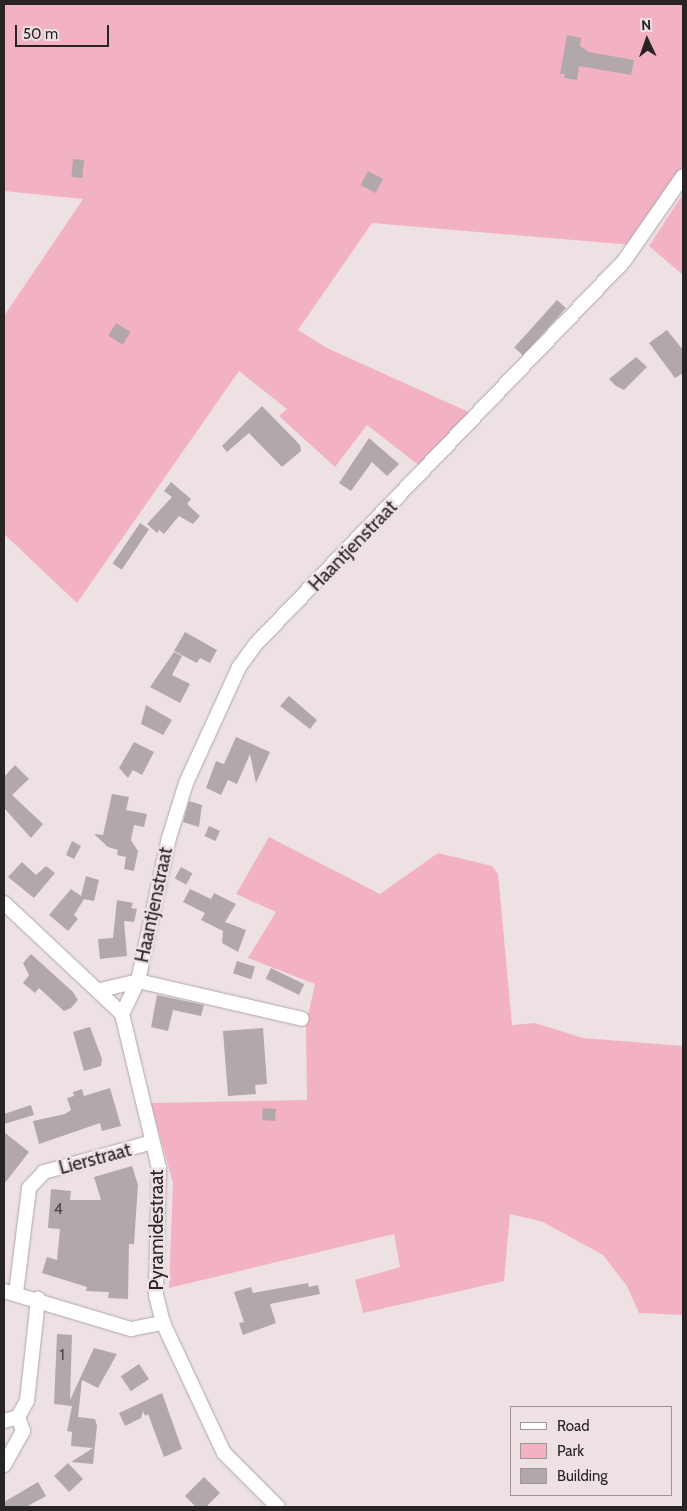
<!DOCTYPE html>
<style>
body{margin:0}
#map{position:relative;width:687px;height:1511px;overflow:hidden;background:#ede1e4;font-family:Cabin,sans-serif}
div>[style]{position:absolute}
.green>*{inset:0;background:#f2b2c3}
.building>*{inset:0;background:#b2a7aa;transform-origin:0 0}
.roads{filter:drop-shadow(0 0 1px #b1a6a9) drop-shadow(0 0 1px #b1a6a9)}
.minor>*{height:14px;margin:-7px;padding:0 7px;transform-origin:7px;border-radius:7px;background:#fff}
span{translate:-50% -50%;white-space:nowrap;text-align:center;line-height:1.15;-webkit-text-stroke:5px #ede1e4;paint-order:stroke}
.number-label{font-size:16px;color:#4a4446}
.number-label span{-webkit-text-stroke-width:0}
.street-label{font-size:19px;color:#282324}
.frame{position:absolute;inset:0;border:5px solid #282324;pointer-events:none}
.legend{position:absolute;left:510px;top:1406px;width:162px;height:90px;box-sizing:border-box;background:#ede1e4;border:1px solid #9e9597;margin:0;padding:6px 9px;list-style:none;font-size:15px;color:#282324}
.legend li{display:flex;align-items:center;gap:10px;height:25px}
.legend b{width:25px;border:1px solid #9e9597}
.north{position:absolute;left:622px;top:15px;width:50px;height:50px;-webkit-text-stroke:4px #ede1e4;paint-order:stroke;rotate:357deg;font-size:14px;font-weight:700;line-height:20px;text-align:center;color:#282324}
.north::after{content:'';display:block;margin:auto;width:18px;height:22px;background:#282324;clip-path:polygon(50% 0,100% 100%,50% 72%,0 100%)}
.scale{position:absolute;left:15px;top:25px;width:94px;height:22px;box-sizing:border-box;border:2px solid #282324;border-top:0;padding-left:6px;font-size:15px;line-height:18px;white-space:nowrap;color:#282324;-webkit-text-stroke:4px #ede1e4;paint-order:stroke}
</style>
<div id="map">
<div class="green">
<div style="clip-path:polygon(4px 4px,683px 4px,683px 170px,633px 245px,372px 223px,298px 330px,327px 348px,473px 414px,421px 467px,367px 425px,335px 467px,279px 416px,287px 409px,239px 371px,77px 603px,4px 534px,4px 316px,83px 199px,4px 191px)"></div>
<div style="clip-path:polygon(683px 194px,683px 275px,649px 246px)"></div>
<div style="clip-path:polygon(269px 837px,380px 894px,438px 853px,492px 866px,498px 874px,512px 1025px,535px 1023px,583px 1038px,683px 1046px,683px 1315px,639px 1313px,627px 1286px,603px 1255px,543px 1222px,510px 1214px,504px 1281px,363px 1313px,355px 1280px,400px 1267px,394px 1234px,169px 1288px,173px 1183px,151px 1103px,307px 1100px,306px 1024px,315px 984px,248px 958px,276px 912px,236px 894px)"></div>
</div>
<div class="building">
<div style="clip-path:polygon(567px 35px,581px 38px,580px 46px,589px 52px,634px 60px,631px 75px,579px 66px,577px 80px,564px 78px,565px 74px,560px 74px)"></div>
<div style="left:73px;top:159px;width:11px;height:18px;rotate:5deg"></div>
<div style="left:368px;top:171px;width:17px;height:16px;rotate:28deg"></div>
<div style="left:557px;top:300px;width:12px;height:64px;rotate:42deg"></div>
<div style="left:116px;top:323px;width:17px;height:15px;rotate:31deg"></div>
<div style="clip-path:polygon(667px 330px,683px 350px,683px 373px,675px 378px,649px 343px)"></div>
<div style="clip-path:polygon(636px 357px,647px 367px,624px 390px,616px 386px,609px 379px)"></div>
<div style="clip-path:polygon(262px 406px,300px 445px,301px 451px,282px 467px,249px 433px,227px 452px,222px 446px)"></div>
<div style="clip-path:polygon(369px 438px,399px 464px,387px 476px,372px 462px,351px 491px,339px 483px)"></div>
<div style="clip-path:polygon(171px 482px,191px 499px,187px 504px,200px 516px,193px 524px,179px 516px,164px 534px,159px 530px,157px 533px,147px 524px,172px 497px,164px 491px)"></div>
<div style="left:140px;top:523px;width:11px;height:49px;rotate:34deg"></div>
<div style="clip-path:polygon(185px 632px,217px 650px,210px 663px,200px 658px,197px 663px,174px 651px)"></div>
<div style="clip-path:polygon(174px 652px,182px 656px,172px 675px,190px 684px,180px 703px,150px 687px)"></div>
<div style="clip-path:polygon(289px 696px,317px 720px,310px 729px,280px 706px)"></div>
<div style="clip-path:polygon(146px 705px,172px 720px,163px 735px,141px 724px)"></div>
<div style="clip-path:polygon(236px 737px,270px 752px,256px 783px,250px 754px,237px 784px,228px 780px,221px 795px,206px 788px,216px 761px,224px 764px)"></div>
<div style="clip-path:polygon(134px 742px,154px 752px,142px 775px,133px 770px,128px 778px,119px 768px)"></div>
<div style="clip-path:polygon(15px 765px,29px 779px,12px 795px,43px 824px,31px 838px,4px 808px,4px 777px)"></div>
<div style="clip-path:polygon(112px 794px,129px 797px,126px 810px,147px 814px,144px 827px,134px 825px,131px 840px,138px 851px,134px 871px,124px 869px,126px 857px,117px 855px,118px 850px,108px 847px,94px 834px,103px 835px)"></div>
<div style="clip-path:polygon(189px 801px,202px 805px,199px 827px,183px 822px)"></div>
<div style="left:209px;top:826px;width:12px;height:11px;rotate:24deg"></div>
<div style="clip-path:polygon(72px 841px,81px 846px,74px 859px,66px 855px)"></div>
<div style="clip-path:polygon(22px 862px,36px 875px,46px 866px,55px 873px,34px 898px,8px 877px)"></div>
<div style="left:181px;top:867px;width:13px;height:13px;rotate:29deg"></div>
<div style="clip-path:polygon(86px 876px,99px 880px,94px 901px,84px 899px,74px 915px,78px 919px,68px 931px,49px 915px,71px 889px,81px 896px)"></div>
<div style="clip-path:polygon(190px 889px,211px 899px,214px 893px,236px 904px,225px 922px,246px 930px,238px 952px,222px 943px,223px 931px,201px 920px,205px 913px,183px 902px)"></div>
<div style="clip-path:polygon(117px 900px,133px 903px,131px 908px,137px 909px,134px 922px,124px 921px,127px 956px,100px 959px,98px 939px,113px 938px)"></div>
<div style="clip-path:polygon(31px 954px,73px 992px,78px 1000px,71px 1008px,64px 1011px,39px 988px,35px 993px,23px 983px,29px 975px,23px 963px)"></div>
<div style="left:237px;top:961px;width:19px;height:13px;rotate:18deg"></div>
<div style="left:271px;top:968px;width:37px;height:12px;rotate:26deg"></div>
<div style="clip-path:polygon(157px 995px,204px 1005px,201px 1016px,173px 1010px,168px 1031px,151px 1027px)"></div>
<div style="clip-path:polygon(90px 1027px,102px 1059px,101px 1066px,84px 1071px,73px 1032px)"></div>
<div style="clip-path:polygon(263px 1028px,267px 1084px,255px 1085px,256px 1094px,228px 1096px,223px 1031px)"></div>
<div style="clip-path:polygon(110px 1088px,121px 1126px,102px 1131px,100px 1123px,39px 1144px,33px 1121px,65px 1114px,71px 1110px,67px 1098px,74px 1096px,73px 1092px,82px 1089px,84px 1096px)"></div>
<div style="clip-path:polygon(31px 1105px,34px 1115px,4px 1124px,4px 1114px)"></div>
<div style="left:263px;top:1108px;width:13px;height:12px;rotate:4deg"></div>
<div style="clip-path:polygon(4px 1132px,29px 1152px,4px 1184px)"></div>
<div style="clip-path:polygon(132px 1166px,138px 1185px,134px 1244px,129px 1244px,128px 1299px,108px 1298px,109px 1292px,86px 1291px,87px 1287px,42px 1273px,47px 1257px,57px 1260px,60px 1229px,48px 1228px,51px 1189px,71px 1191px,70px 1200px,101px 1200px,94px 1177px)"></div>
<div style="clip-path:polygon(308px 1283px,309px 1287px,318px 1285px,320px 1294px,270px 1304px,276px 1323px,243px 1335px,239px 1323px,244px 1322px,234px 1292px,251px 1287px,253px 1293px)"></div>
<div style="clip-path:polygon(57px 1334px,72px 1335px,70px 1400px,94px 1348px,117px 1354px,98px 1388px,82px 1380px,78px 1417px,95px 1419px,97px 1426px,93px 1464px,71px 1462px,93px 1448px,71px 1446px,72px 1432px,67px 1431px,72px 1406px,54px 1404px)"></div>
<div style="left:139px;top:1364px;width:18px;height:22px;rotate:56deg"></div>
<div style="clip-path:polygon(162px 1393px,182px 1449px,164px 1457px,148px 1414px,145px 1416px,143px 1411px,141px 1418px,125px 1426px,119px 1413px)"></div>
<div style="left:68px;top:1463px;width:22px;height:19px;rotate:47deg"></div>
<div style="clip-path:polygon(204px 1477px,220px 1493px,206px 1507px,196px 1507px,185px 1496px)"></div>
<div style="clip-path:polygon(38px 1482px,46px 1496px,26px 1507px,4px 1507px,4px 1502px)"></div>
</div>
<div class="roads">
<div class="minor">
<div style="left:4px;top:903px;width:162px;rotate:43.2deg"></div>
<div style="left:122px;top:1014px;width:158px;rotate:76.5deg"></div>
<div style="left:159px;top:1168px;width:127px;rotate:91.4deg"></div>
<div style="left:156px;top:1295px;width:29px;rotate:76deg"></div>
<div style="left:163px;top:1323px;width:144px;rotate:64.9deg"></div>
<div style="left:224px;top:1453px;width:76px;rotate:45deg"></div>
<div style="left:100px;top:990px;width:39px;rotate:-13deg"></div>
<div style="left:138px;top:981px;width:168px;rotate:13deg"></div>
<div style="left:122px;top:1014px;width:37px;rotate:-64deg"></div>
<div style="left:138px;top:981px;width:146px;rotate:-77.8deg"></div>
<div style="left:169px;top:838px;width:58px;rotate:-72.8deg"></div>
<div style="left:186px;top:783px;width:128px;rotate:-65.4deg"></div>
<div style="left:239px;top:667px;width:29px;rotate:-54deg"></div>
<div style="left:256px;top:644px;width:531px;rotate:-46.14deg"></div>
<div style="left:624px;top:261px;width:103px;rotate:-55.2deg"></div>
<div style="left:4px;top:1291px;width:133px;rotate:16.7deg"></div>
<div style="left:131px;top:1329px;width:33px;rotate:-11deg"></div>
<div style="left:16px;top:1293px;width:106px;rotate:-82.9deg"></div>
<div style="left:29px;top:1188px;width:22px;rotate:-47deg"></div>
<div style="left:44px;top:1172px;width:112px;rotate:-15.5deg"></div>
<div style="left:18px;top:1417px;width:18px;rotate:-61deg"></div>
<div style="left:27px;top:1401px;width:103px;rotate:-83.8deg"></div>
<div style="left:4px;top:1421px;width:15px;rotate:-16deg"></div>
<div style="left:18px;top:1417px;width:15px;rotate:70deg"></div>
<div style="left:23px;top:1431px;width:39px;rotate:119deg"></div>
</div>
</div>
<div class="number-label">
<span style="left:58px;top:1209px">4</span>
<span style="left:62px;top:1355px">1</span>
</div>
<div class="street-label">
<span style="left:353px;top:546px;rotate:-46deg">Haantjenstraat</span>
<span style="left:154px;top:905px;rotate:-78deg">Haantjenstraat</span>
<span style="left:95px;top:1159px;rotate:-15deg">Lierstraat</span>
<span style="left:157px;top:1230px;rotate:-90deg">Pyramidestraat</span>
</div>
<div class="frame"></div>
<ul class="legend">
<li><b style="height:6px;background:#fff"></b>Road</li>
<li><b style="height:14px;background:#f2b2c3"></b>Park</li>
<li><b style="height:14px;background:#b2a7aa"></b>Building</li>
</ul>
<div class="north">N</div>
<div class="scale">50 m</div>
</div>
